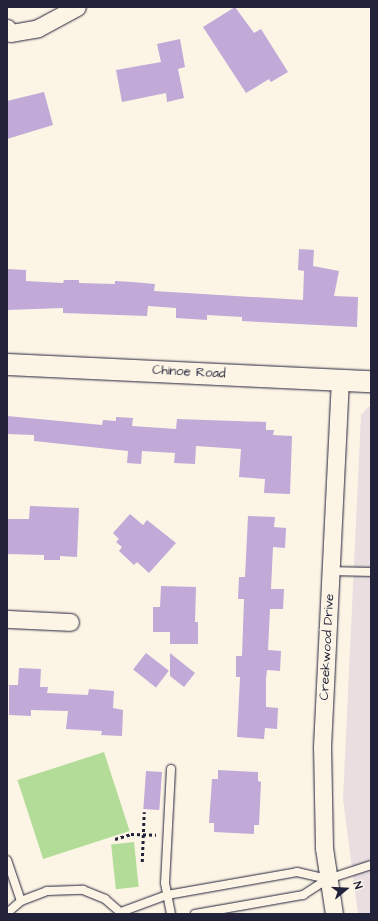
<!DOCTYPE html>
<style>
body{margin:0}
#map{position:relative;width:378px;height:921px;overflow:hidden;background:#fcf5e5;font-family:"Architects Daughter",sans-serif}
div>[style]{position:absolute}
.built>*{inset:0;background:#eadee1}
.green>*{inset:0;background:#b4dc99;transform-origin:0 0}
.building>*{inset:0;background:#c1a9d8;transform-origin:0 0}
.path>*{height:2.5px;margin-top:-1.25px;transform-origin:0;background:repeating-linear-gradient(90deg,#22223b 0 3px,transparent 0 6px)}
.roads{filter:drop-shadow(0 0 1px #22223b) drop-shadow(0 0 1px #22223b)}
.service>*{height:8px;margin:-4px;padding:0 4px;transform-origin:4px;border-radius:4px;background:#fcf5e5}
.minor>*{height:17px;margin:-8.5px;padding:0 8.5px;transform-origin:8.5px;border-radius:8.5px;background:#fcf5e5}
.tertiary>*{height:21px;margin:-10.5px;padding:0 10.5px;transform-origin:10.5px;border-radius:10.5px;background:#fcf5e5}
span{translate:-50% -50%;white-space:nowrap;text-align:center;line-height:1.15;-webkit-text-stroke:3px #fcf5e5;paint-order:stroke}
.street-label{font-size:13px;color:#22223b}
.frame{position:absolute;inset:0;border:8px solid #22223b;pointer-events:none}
.north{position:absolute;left:326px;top:869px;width:40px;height:40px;-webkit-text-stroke:3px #fcf5e5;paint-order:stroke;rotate:72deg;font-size:11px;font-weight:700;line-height:16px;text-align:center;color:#22223b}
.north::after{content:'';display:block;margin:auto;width:14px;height:18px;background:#22223b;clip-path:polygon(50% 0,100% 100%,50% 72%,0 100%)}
</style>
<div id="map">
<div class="built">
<div style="clip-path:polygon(368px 407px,371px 407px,371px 914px,358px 914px,343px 799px,361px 415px)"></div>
</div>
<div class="green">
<div style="left:104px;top:752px;width:83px;height:91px;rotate:72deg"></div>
<div style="left:134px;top:842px;width:45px;height:23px;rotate:84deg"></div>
</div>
<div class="building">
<div style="clip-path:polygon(235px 7px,254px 33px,261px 29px,288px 72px,271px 82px,269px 79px,246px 93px,203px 27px)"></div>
<div style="clip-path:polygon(180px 39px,185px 67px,178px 69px,184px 98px,167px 102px,166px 93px,122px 102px,116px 70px,161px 62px,157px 44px)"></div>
<div style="clip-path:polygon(44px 92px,53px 125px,7px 139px,7px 101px)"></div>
<div style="clip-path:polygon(299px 249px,314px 250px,313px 266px,339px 271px,334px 296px,358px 297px,357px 327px,242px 321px,242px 317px,207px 315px,207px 320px,176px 318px,176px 308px,148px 306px,147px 316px,63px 313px,63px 308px,7px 310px,7px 269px,26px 270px,26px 281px,63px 283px,64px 280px,79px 280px,79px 283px,115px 284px,115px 281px,132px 282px,155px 284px,154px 291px,303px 300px,304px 271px,298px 270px)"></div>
<div style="clip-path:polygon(7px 416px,102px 425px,103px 420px,116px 421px,116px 417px,133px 418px,132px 426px,176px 429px,177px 419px,266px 422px,266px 430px,274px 430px,273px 435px,292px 436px,290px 494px,264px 493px,265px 479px,239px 477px,241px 449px,196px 446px,195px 464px,174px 463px,175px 453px,142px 451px,141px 464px,127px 463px,128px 451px,34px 441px,34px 435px,7px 434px)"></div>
<div style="clip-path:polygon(30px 506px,79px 508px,77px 557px,60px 556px,60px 560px,44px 560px,44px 555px,7px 554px,7px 519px,29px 519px)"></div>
<div style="clip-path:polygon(130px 514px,143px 525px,147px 520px,176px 543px,149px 573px,137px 562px,134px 565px,119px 551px,122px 547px,116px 542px,119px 539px,113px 533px)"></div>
<div style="clip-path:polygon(248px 516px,275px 517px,274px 527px,286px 528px,285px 548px,273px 547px,271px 589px,284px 589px,283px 609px,270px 609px,268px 650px,281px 651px,280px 671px,267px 670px,266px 679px,266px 707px,278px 708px,277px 729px,265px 728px,264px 739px,237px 737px,240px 677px,236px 677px,236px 656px,242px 656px,244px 599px,238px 599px,239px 577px,245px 577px)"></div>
<div style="clip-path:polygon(161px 586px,196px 587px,195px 622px,198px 622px,198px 644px,170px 644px,170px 632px,153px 632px,153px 607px,160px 607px)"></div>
<div style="left:146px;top:653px;width:29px;height:21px;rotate:38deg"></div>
<div style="clip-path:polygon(170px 653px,195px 673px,184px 687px,170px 676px)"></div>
<div style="clip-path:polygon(19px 668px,41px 669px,40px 687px,48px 687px,47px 693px,88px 695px,89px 689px,114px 691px,113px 708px,123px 710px,122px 736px,101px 735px,102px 731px,66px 729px,68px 711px,31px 710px,31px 716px,9px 715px,9px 685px,18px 685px)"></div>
<div style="clip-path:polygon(218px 770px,258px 772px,258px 781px,261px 782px,259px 825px,254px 825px,254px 834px,214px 832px,214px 823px,209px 823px,212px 779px,218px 779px)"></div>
<div style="left:146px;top:771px;width:16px;height:38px;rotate:4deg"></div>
</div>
<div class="path">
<div style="left:115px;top:839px;width:17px;rotate:-17deg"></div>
<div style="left:131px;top:834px;width:25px;rotate:2deg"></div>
<div style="left:142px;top:862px;width:50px;rotate:-87.7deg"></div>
</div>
<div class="roads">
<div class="service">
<div style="left:330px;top:571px;width:41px;rotate:1.4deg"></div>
<div style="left:171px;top:769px;width:114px;rotate:93deg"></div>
<div style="left:165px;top:883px;width:32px;rotate:79deg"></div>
<div style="left:7px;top:860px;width:43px;rotate:71.1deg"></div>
<div style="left:21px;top:901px;width:18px;rotate:139deg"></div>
<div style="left:21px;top:901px;width:28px;rotate:-21deg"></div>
<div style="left:47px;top:891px;width:36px;rotate:-2deg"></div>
<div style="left:83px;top:890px;width:24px;rotate:22deg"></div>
<div style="left:105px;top:899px;width:23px;rotate:41deg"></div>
<div style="left:121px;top:912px;width:49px;rotate:-20.3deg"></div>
<div style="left:167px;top:895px;width:132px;rotate:-10deg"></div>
<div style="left:297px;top:872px;width:32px;rotate:13deg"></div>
<div style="left:195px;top:914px;width:110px;rotate:-10deg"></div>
<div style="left:303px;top:895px;width:30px;rotate:-33deg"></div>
<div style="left:328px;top:879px;width:45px;rotate:-18deg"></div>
</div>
<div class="minor">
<div style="left:7px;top:28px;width:6px;rotate:51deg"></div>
<div style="left:11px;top:33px;width:27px;rotate:-10deg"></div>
<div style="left:38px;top:28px;width:44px;rotate:-28.3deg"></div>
<div style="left:7px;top:619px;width:63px;rotate:2.7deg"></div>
<div style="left:334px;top:914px;width:67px;rotate:-98.6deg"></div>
<div style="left:324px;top:848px;width:101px;rotate:-91.1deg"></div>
<div style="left:322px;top:747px;width:367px;rotate:-87.2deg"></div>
</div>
<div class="tertiary">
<div style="left:7px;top:364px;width:364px;rotate:2.7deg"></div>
</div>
</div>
<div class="street-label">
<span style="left:189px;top:372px;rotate:3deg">Chinoe Road</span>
<span style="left:327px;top:647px;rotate:-87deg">Creekwood Drive</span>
</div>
<div class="frame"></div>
<div class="north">N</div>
</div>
